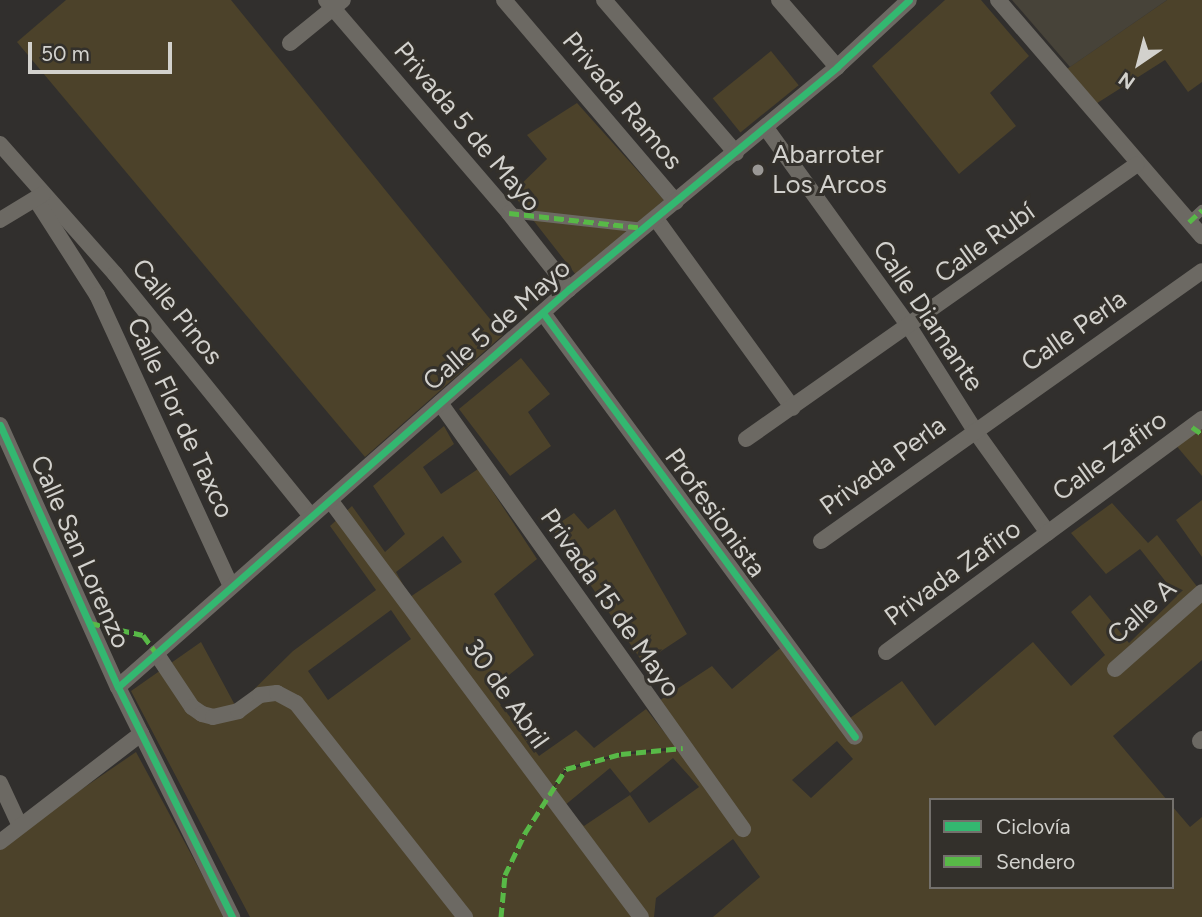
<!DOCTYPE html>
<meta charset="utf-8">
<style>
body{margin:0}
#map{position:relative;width:1202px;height:917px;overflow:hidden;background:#312f2d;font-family:Figtree,sans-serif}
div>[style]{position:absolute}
.green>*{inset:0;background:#4c422a;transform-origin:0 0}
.building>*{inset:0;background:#474339}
.pedestrian>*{height:10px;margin:-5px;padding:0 5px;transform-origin:5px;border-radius:5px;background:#6c6963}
.minor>*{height:16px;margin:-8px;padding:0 8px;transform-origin:8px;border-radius:8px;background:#6c6963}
.quiet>*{height:5px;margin-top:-2.5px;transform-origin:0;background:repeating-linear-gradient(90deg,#58b947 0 10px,transparent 0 15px)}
.cycleway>*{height:7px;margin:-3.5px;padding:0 3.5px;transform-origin:3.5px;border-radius:3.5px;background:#33b770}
.dots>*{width:19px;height:19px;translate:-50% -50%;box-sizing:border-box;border:4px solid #33302b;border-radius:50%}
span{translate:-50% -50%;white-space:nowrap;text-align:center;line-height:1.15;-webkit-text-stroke:6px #33302b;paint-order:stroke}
.street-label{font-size:26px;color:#d2d1cd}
.poi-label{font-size:26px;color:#d2d1cd}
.left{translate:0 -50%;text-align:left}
.legend{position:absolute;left:929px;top:798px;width:245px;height:91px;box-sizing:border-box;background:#33302b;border:2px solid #73706c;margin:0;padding:9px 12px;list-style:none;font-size:21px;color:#d2d1cd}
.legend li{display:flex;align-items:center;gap:14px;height:35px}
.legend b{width:35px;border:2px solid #73706c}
.north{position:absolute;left:1104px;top:28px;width:70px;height:70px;-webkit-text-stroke:5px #33302b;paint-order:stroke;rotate:215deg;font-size:19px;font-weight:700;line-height:28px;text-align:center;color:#d2d1cd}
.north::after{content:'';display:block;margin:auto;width:24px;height:32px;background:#d2d1cd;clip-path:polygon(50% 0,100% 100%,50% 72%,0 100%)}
.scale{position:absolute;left:28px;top:42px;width:144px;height:32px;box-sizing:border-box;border:4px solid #d2d1cd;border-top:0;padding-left:9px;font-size:21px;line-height:24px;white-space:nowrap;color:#d2d1cd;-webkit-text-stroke:5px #33302b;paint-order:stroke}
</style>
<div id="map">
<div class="green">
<div style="clip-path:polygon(66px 0,231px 0,503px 335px,365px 457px,17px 42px)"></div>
<div style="clip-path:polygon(945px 0,981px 0,1029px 56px,990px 93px,1016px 126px,959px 174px,872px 66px)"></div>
<div style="clip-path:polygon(1167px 0,1202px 0,1202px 82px,1188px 92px,1165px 60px,1091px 107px,1061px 73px)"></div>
<div style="left:771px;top:51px;width:44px;height:75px;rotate:51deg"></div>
<div style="clip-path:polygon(577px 103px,664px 200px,576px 275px,512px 193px,547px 159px,527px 135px)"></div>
<div style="clip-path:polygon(521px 358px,550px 394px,528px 412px,551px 446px,510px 476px,459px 409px)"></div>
<div style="clip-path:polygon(1202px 422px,1202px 476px,1174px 443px)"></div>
<div style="clip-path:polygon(evenodd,444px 426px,454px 444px,423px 467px,441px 494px,478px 469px,537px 559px,494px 594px,534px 655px,490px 690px,539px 756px,576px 730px,594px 748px,646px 709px,676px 747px,621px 753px,566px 768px,543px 802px,567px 770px,622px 755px,684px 749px,654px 704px,712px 666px,732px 689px,784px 645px,843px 723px,902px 681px,935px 726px,1033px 642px,1071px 686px,1105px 655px,1071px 612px,1090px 595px,1129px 643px,1177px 596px,1140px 549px,1106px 574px,1071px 533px,1112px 503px,1148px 543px,1157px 535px,1202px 593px,1202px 660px,1113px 736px,1167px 800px,931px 800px,931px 887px,1172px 887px,1172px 806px,1190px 827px,1202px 817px,1202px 917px,713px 917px,760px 877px,733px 839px,656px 898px,654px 917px,250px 917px,131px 691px,201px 642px,236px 707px,293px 651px,376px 590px,330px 526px,352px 506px,385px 552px,405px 534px,373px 486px,444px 426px,443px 536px,462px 562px,410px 597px,396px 572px,443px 536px,444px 426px,391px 610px,411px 639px,328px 700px,308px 671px,391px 610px,444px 426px,837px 741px,853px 759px,811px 798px,792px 780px,837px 741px,444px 426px,673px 758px,699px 787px,649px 823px,630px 795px,584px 826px,564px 806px,610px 768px,630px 793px,673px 758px)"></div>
<div style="clip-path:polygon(1202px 500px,1202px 557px,1176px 520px)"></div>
<div style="clip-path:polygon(615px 509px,687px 634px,643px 663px,552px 528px,574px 513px,588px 529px)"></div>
<div style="clip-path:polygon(136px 752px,225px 917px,0 917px,0 845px)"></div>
</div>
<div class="building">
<div style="clip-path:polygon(1012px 0,1167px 0,1070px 67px)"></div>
</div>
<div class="pedestrian">
<div style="left:509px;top:213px;width:136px;rotate:6.3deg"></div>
<div style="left:1189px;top:222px;width:18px;rotate:-43deg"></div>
</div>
<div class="minor">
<div style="left:326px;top:0;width:281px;rotate:49.3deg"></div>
<div style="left:509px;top:213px;width:97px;rotate:51.7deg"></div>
<div style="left:504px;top:0;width:265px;rotate:49.6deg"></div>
<div style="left:604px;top:0;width:202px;rotate:49.2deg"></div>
<div style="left:779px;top:0;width:89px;rotate:49.1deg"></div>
<div style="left:998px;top:0;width:312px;rotate:49.2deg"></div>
<div style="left:290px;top:43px;width:68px;rotate:-39.1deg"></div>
<div style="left:766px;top:128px;width:246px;rotate:54.2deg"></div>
<div style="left:910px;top:328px;width:122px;rotate:57.7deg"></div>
<div style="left:975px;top:431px;width:125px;rotate:54.4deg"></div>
<div style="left:0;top:144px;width:174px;rotate:48.5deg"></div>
<div style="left:115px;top:274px;width:311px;rotate:51deg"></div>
<div style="left:36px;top:200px;width:113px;rotate:57.3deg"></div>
<div style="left:97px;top:295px;width:321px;rotate:65.3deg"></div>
<div style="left:656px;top:219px;width:233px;rotate:54.1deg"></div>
<div style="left:0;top:220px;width:50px;rotate:-31.2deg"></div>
<div style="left:543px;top:313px;width:526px;rotate:53.65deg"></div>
<div style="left:440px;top:403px;width:523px;rotate:54.58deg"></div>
<div style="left:0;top:425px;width:287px;rotate:65.8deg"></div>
<div style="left:118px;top:687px;width:257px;rotate:63.6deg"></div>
<div style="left:746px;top:439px;width:477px;rotate:-35.1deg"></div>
<div style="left:330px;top:500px;width:520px;rotate:53.28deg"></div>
<div style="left:821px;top:541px;width:467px;rotate:-35.3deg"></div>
<div style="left:886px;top:652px;width:393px;rotate:-36.4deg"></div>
<div style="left:156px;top:653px;width:65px;rotate:56.3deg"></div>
<div style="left:192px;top:707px;width:12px;rotate:35deg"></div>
<div style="left:202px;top:714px;width:11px;rotate:15deg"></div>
<div style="left:213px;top:717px;width:26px;rotate:-13deg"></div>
<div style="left:238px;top:711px;width:27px;rotate:-36deg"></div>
<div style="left:260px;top:695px;width:17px;rotate:-7deg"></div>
<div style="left:277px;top:693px;width:21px;rotate:28deg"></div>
<div style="left:296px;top:703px;width:273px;rotate:51.7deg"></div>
<div style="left:1115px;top:669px;width:116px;rotate:-41.5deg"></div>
<div style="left:118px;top:687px;width:602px;rotate:-41.43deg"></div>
<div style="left:569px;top:289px;width:348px;rotate:-39.6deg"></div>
<div style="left:837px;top:67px;width:98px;rotate:-42.9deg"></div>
<div style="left:1200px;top:741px;width:3px;rotate:-45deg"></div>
<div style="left:0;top:783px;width:47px;rotate:65.1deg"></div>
<div style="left:0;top:842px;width:178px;rotate:-37.5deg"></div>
</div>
<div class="quiet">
<div style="left:509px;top:213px;width:136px;rotate:6.3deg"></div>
<div style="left:1189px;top:222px;width:18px;rotate:-43deg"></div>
<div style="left:1192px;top:427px;width:12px;rotate:35deg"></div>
<div style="left:90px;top:623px;width:54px;rotate:12.8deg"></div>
<div style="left:143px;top:635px;width:22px;rotate:54deg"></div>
<div style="left:501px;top:917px;width:42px;rotate:-84.6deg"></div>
<div style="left:505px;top:875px;width:47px;rotate:-64.5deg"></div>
<div style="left:525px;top:833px;width:76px;rotate:-57.4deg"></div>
<div style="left:566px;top:769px;width:57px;rotate:-15.3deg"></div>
<div style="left:621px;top:754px;width:62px;rotate:-5.5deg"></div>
</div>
<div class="cycleway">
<div style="left:543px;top:313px;width:526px;rotate:53.65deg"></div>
<div style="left:0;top:425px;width:287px;rotate:65.8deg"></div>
<div style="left:118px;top:687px;width:257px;rotate:63.6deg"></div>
<div style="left:118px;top:687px;width:602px;rotate:-41.43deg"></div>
<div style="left:569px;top:289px;width:348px;rotate:-39.6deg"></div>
<div style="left:837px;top:67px;width:98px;rotate:-42.9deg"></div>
</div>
<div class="dots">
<div style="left:758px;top:170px;background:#9a9895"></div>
</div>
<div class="street-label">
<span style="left:622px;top:101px;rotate:50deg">Privada Ramos</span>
<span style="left:467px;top:127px;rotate:50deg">Privada 5 de Mayo</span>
<span style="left:985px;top:243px;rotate:-36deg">Calle Rubí</span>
<span style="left:177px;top:312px;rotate:51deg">Calle Pinos</span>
<span style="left:928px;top:316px;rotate:56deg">Calle Diamante</span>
<span style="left:497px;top:325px;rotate:-41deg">Calle 5 de Mayo</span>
<span style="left:1074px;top:331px;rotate:-35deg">Calle Perla</span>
<span style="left:180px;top:418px;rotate:65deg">Calle Flor de Taxco</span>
<span style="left:1110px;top:456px;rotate:-36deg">Calle Zafiro</span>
<span style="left:883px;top:466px;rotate:-36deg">Privada Perla</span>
<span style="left:715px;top:513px;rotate:54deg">Profesionista</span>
<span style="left:80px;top:552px;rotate:66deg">Calle San Lorenzo</span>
<span style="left:953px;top:573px;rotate:-36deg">Privada Zafiro</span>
<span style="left:610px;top:603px;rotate:55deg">Privada 15 de Mayo</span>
<span style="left:1142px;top:612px;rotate:-42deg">Calle A</span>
<span style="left:506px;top:694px;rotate:55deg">30 de Abril</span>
</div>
<div class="poi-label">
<span class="left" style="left:772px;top:170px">Abarroter<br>Los Arcos</span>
</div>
<ul class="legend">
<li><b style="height:9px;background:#33b770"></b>Ciclovía</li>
<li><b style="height:9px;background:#58b947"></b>Sendero</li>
</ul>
<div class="north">N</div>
<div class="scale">50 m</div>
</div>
